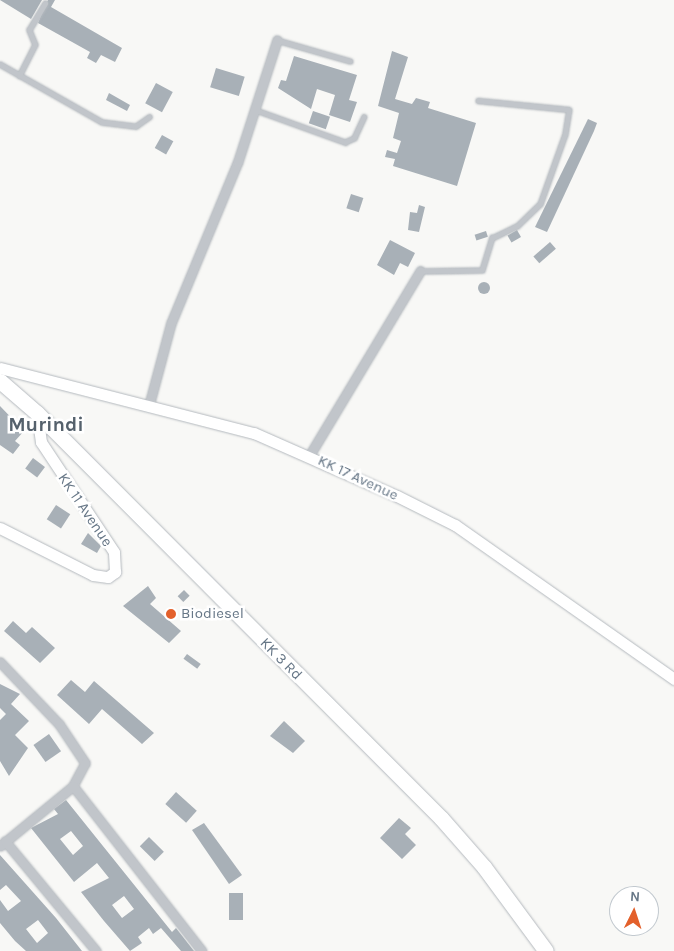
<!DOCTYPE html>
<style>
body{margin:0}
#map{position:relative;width:674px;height:951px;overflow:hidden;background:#f8f8f6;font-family:Karla,sans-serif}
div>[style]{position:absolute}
.building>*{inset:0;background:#a8b0b7;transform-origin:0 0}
.round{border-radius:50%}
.roads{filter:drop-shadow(0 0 1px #b4b9be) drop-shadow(0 0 1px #b4b9be)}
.lane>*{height:4.5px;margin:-2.25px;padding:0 2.25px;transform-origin:2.25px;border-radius:2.25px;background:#c1c5ca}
.street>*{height:9px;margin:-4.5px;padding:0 4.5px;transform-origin:4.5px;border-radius:4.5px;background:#c1c5ca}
.secondary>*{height:11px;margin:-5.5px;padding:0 5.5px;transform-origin:5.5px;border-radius:5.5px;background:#fff}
.highway>*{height:15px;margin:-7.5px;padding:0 7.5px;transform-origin:7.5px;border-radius:7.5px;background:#fff}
.dots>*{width:14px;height:14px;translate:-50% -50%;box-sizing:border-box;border:2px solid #fff;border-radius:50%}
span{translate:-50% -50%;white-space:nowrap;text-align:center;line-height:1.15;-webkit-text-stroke:5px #fff;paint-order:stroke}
.street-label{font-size:15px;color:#677787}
.poi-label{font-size:15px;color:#677787}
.left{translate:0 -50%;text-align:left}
.district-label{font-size:20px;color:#55616c;font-weight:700}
.north{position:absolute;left:609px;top:886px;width:50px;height:50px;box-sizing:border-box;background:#fff;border:1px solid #c2c9cf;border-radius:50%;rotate:4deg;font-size:14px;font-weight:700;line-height:20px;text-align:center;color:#677787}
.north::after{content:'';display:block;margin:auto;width:18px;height:22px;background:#e3602b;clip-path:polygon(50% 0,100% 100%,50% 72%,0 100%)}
</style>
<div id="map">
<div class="building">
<div style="clip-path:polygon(0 0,42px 0,31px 19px)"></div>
<div style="clip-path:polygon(48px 0,55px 0,51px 7px,122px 48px,115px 62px,101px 55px,96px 63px,87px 58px,90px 52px,38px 23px)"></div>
<div style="clip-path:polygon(392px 51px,408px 57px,395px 99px,412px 104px,416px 98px,430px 102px,428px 108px,476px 123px,457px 186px,393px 166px,395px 159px,385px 157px,387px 150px,397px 153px,401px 141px,393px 138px,399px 113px,378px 106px)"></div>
<div style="clip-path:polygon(294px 56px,357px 75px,349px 100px,357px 102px,350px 122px,329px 115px,335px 95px,317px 89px,311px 109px,278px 88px,281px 80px,286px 81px)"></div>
<div style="left:216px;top:68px;width:30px;height:20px;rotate:17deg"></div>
<div style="left:156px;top:83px;width:19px;height:23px;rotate:28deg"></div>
<div style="clip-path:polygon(109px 93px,130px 105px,127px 111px,106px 100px)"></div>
<div style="left:313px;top:111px;width:18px;height:13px;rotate:19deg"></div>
<div style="clip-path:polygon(588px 119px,597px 123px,594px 131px,547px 232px,535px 227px)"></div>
<div style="left:162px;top:135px;width:13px;height:15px;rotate:29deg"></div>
<div style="left:351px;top:194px;width:13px;height:15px;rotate:18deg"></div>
<div style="clip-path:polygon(419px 205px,425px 207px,419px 232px,408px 230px,410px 212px,417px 213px)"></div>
<div style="left:517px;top:230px;width:8px;height:11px;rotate:60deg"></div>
<div style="left:486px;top:231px;width:6px;height:12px;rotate:72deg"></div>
<div style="clip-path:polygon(390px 240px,415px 253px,408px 267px,400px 263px,394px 275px,377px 265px)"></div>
<div style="left:550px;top:242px;width:9px;height:22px;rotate:49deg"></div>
<div class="round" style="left:478px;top:282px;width:12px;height:12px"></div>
<div style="clip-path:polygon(0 406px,24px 431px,15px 441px,20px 445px,13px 454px,0 445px)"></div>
<div style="left:33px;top:458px;width:15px;height:13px;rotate:37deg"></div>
<div style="left:56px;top:505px;width:17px;height:17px;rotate:33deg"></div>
<div style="clip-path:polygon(88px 533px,101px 546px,97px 553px,81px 544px)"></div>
<div style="clip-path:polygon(148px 586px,156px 598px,150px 604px,181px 631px,169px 643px,123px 606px)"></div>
<div style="left:184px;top:590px;width:8px;height:9px;rotate:45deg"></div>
<div style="clip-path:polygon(13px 621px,26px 633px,32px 627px,55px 648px,40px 663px,4px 631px)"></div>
<div style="left:187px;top:654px;width:17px;height:6px;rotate:36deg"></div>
<div style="clip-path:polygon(71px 680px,85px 692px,94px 681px,154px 733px,142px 744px,102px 709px,89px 724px,57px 695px)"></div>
<div style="clip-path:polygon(0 684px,20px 694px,11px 704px,29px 721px,15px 735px,28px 748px,9px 776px,0 761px,0 720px,6px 714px,0 708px)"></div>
<div style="clip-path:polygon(284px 721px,305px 741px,293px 753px,270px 736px)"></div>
<div style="left:49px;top:734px;width:21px;height:19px;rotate:55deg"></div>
<div style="left:176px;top:792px;width:28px;height:16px;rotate:42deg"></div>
<div style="clip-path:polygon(evenodd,66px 800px,172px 932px,176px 928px,194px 951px,181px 951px,161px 928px,153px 934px,149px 928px,138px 937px,142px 943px,130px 951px,104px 921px,81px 892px,109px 878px,97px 863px,74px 882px,31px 828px,58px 814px,54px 809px,66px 800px,71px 831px,83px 846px,73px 855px,60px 839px,71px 831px,66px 800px,124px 896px,134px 909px,122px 918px,112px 905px,124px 896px)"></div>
<div style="clip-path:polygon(399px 818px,411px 828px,405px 834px,416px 845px,402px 859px,380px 838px)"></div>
<div style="clip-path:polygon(204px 823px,242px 875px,229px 884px,192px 830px)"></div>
<div style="left:149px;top:837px;width:21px;height:13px;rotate:45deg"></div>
<div style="clip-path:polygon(evenodd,0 855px,56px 918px,82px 951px,26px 951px,15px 941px,0 923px,0 900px,8px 911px,21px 901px,6px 885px,0 890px,0 855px,38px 920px,48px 933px,37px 943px,26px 929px,38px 920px)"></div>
<div style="left:229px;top:893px;width:14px;height:27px"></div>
</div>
<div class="roads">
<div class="lane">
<div style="left:277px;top:40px;width:76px;rotate:16deg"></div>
<div style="left:0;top:64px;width:117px;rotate:29.6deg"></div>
<div style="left:102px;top:122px;width:34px;rotate:7deg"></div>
<div style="left:136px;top:126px;width:16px;rotate:-35deg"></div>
<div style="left:19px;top:76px;width:35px;rotate:-63deg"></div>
<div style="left:35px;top:45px;width:16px;rotate:-112deg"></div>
<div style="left:29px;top:30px;width:31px;rotate:-59deg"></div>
<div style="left:256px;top:110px;width:95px;rotate:19.8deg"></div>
<div style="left:345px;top:142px;width:10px;rotate:-24deg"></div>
<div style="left:354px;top:138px;width:23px;rotate:-65deg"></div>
<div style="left:420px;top:271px;width:62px;rotate:-0.9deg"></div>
<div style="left:482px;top:270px;width:34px;rotate:-73deg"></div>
<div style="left:492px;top:238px;width:28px;rotate:-26deg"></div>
<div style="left:517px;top:226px;width:32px;rotate:-44deg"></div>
<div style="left:540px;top:204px;width:74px;rotate:-70.3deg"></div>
<div style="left:565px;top:134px;width:24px;rotate:-81deg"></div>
<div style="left:569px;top:110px;width:91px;rotate:-174.4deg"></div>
</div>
<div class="street">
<div style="left:149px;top:405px;width:85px;rotate:-75deg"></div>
<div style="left:171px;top:323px;width:175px;rotate:-67.5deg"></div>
<div style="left:238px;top:161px;width:127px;rotate:-72.1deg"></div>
<div style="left:309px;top:456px;width:216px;rotate:-59deg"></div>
<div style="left:0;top:662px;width:86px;rotate:46.4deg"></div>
<div style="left:59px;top:724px;width:47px;rotate:56.3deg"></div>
<div style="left:85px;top:763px;width:26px;rotate:118deg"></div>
<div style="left:73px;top:786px;width:94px;rotate:140.6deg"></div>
<div style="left:73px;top:786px;width:209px;rotate:52deg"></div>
<div style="left:5px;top:841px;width:143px;rotate:50.4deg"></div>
</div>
<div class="secondary">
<div style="left:0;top:368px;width:262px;rotate:14.4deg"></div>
<div style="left:254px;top:433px;width:156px;rotate:23.8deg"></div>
<div style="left:397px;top:496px;width:65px;rotate:26.6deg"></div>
<div style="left:455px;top:525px;width:268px;rotate:35.1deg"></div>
<div style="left:0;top:528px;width:104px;rotate:26.8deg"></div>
<div style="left:93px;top:575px;width:15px;rotate:8deg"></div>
<div style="left:108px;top:577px;width:9px;rotate:-36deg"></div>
<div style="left:115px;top:572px;width:20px;rotate:-93deg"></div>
<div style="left:114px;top:552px;width:132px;rotate:-123.6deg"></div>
<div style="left:41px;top:442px;width:29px;rotate:-98deg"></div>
</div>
<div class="highway">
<div style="left:0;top:381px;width:49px;rotate:40.9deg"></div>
<div style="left:37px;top:413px;width:572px;rotate:45.07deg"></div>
<div style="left:441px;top:818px;width:65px;rotate:48.7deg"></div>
<div style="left:484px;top:867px;width:104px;rotate:53.6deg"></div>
</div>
</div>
<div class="dots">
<div style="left:171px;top:614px;background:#e3602b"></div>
</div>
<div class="street-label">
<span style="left:358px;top:478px;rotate:25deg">KK 17 Avenue</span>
<span style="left:85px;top:510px;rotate:56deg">KK 11 Avenue</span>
<span style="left:281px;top:659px;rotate:45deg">KK 3 Rd</span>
</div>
<div class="poi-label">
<span class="left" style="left:181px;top:614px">Biodiesel</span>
</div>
<div class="district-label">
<span style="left:46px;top:424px">Murindi</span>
</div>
<div class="north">N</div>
</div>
